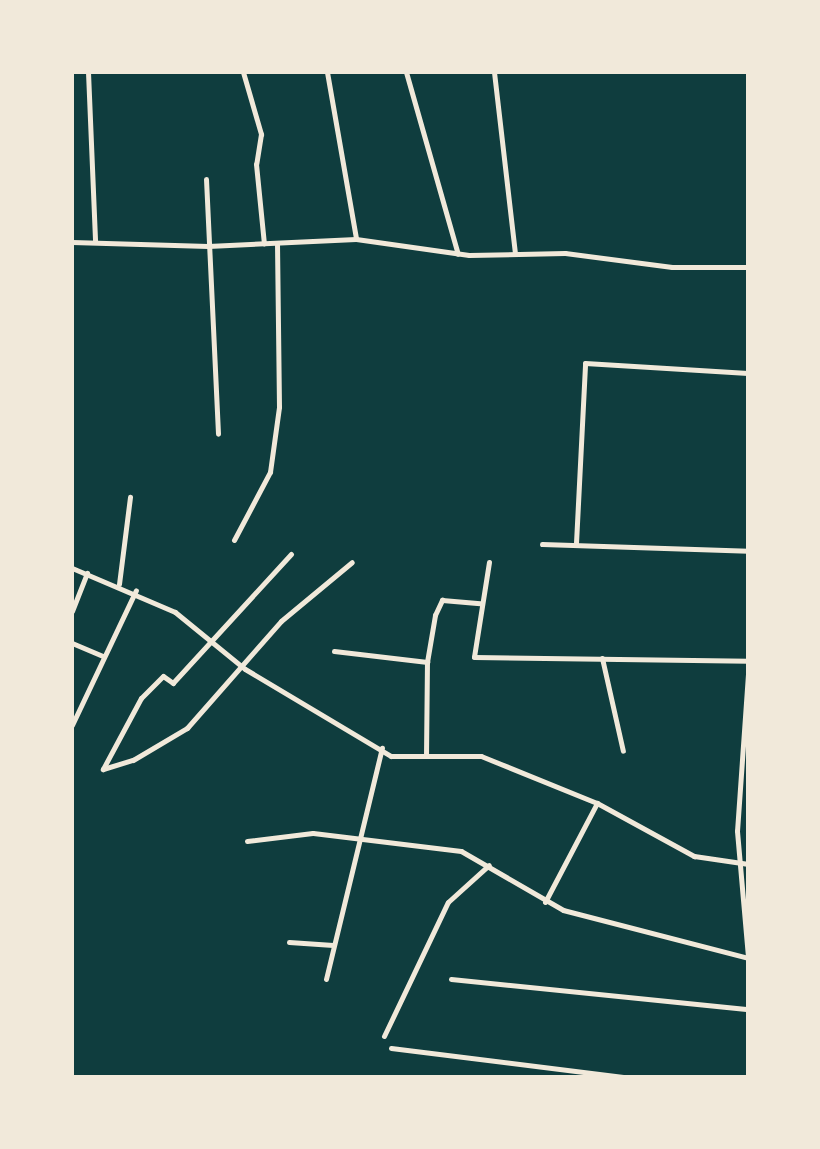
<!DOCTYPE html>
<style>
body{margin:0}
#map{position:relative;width:820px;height:1149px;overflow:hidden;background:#0f3d3e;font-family:Quicksand,sans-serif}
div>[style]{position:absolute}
.minor>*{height:5px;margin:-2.5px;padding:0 2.5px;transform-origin:2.5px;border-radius:2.5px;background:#f1e9da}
span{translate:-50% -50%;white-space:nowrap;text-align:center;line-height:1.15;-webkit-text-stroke:5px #f1e9da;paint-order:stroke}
.frame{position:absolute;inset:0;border:74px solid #f1e9da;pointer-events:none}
</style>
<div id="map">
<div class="minor">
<div style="left:88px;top:72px;width:170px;rotate:87.6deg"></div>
<div style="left:243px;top:72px;width:65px;rotate:73.8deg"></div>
<div style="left:261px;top:134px;width:30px;rotate:99deg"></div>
<div style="left:256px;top:164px;width:80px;rotate:84.3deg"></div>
<div style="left:327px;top:72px;width:169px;rotate:80.1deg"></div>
<div style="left:406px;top:72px;width:189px;rotate:74.1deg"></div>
<div style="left:494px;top:72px;width:182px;rotate:83.4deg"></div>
<div style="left:206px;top:179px;width:255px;rotate:87.3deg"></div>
<div style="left:72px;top:242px;width:136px;rotate:1.7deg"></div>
<div style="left:208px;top:246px;width:148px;rotate:-2.7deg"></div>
<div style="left:356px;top:239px;width:114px;rotate:8.1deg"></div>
<div style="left:469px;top:255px;width:96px;rotate:-1.2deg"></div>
<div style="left:565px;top:253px;width:108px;rotate:7.5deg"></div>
<div style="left:672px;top:267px;width:76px"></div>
<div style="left:234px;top:540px;width:77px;rotate:-62.1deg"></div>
<div style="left:270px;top:472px;width:66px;rotate:-82.1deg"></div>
<div style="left:279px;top:407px;width:163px;rotate:-90.7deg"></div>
<div style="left:576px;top:543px;width:180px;rotate:-87.1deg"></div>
<div style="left:585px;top:363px;width:163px;rotate:3.5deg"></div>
<div style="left:542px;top:544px;width:206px;rotate:1.9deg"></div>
<div style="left:291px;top:554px;width:175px;rotate:132.5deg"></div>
<div style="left:173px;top:683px;width:12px;rotate:-145deg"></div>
<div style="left:163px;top:676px;width:31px;rotate:135deg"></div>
<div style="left:141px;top:698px;width:81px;rotate:118.2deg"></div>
<div style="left:103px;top:769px;width:31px;rotate:-17deg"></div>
<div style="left:133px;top:760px;width:63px;rotate:-30.7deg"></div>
<div style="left:187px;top:728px;width:142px;rotate:-48.7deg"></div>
<div style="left:281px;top:621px;width:92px;rotate:-39.7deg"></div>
<div style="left:489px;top:562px;width:96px;rotate:99deg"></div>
<div style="left:474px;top:657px;width:274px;rotate:0.8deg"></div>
<div style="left:72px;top:568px;width:112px;rotate:23.1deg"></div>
<div style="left:175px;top:612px;width:90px;rotate:39.2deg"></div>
<div style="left:245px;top:669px;width:170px;rotate:30.8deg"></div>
<div style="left:391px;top:756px;width:90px"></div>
<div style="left:481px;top:756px;width:125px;rotate:22.1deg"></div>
<div style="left:597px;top:803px;width:111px;rotate:28.7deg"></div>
<div style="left:694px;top:856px;width:55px;rotate:8.4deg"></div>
<div style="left:119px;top:584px;width:88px;rotate:-82.8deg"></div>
<div style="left:72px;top:611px;width:41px;rotate:-68.5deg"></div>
<div style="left:72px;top:643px;width:34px;rotate:23deg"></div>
<div style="left:334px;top:651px;width:94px;rotate:6.7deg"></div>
<div style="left:602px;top:658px;width:95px;rotate:77.3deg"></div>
<div style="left:748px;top:674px;width:157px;rotate:94deg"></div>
<div style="left:737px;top:831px;width:125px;rotate:85deg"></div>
<div style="left:72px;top:725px;width:149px;rotate:-64.6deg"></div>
<div style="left:426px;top:756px;width:94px;rotate:-89.4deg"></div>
<div style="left:427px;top:662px;width:48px;rotate:-80.3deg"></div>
<div style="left:435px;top:615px;width:17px;rotate:-65deg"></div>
<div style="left:442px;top:600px;width:38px;rotate:5deg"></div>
<div style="left:247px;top:841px;width:66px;rotate:-6.9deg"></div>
<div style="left:313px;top:833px;width:149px;rotate:6.9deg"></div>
<div style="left:461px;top:851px;width:118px;rotate:30deg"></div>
<div style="left:563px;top:910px;width:191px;rotate:14.5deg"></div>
<div style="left:545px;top:902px;width:112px;rotate:-62.3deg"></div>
<div style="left:289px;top:942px;width:44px;rotate:3.9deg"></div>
<div style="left:326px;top:979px;width:238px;rotate:-76.4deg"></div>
<div style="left:451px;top:979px;width:299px;rotate:5.8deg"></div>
<div style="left:384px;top:1036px;width:148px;rotate:-64.5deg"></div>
<div style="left:448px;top:902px;width:55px;rotate:-42.1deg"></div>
<div style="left:391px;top:1048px;width:236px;rotate:7.1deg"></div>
</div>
<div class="frame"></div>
</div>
